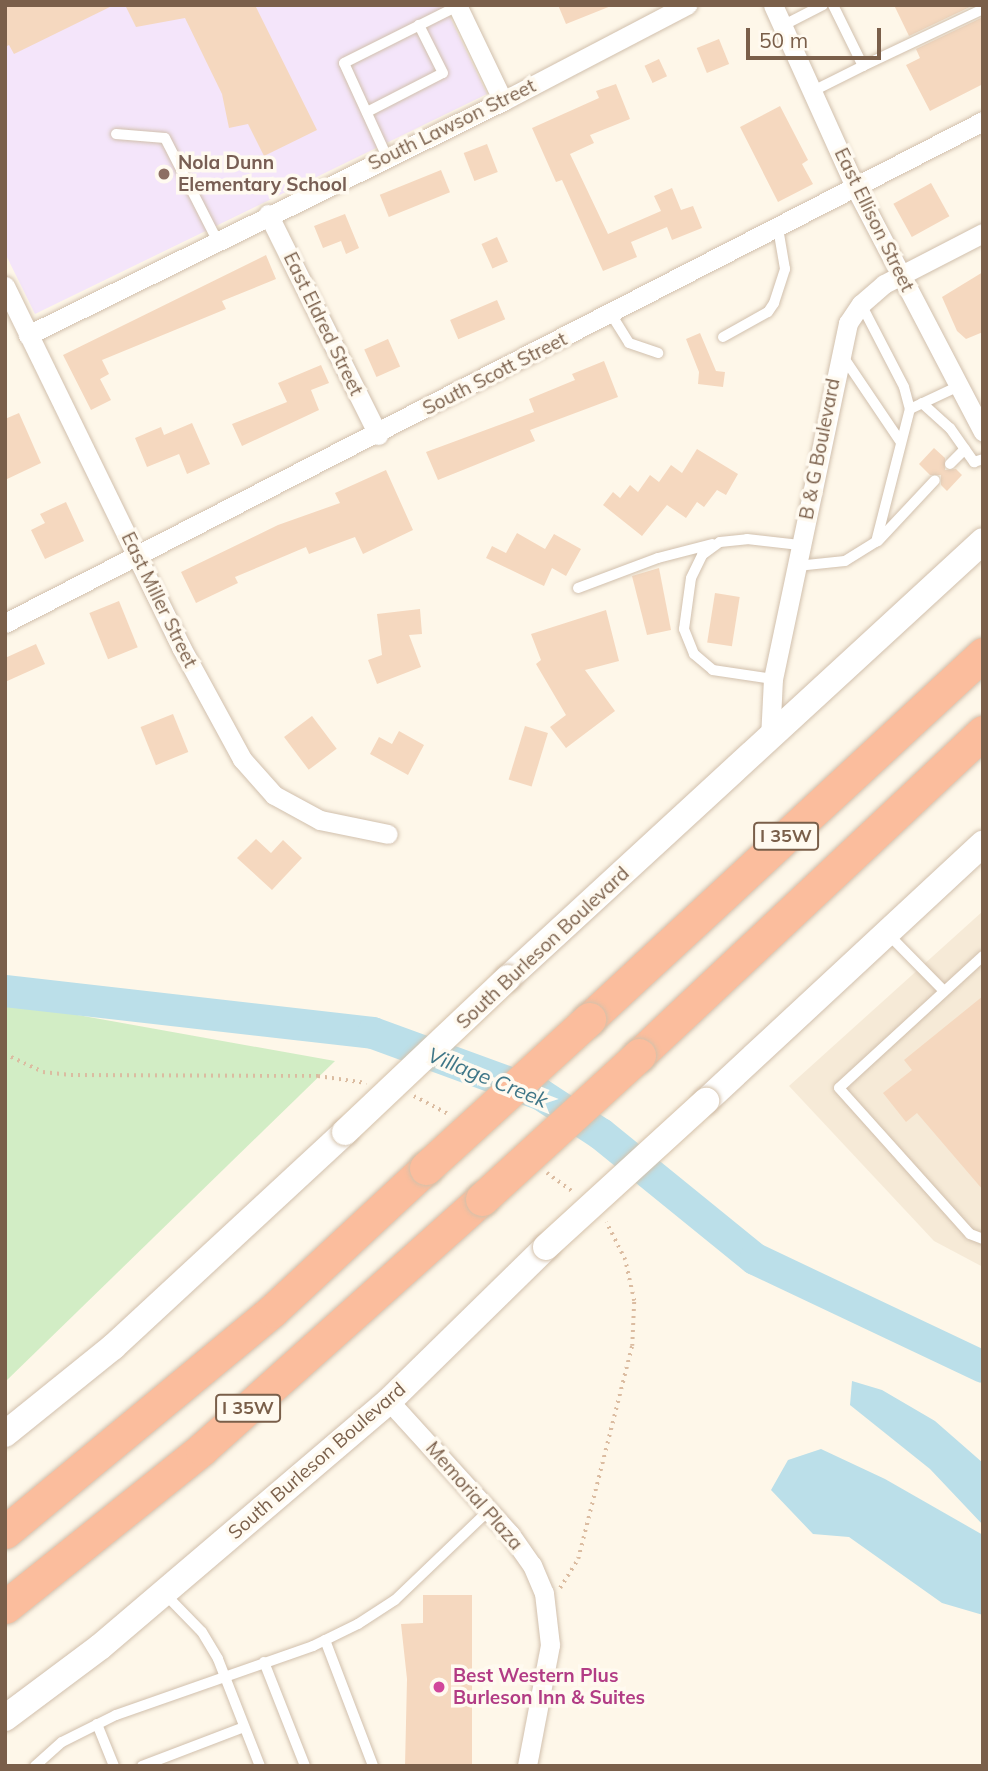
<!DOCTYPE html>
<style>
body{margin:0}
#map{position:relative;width:988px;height:1771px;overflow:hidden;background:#fef7e9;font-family:Mulish,sans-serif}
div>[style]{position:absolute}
.residential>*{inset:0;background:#f6ead7}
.education>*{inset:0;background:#f4e5fa}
.green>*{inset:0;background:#d2edc5}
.water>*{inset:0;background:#bbdfe9}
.river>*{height:32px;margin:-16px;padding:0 16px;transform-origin:16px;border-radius:16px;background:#bbdfe9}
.building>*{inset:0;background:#f5d8bf;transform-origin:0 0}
.path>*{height:3.5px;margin-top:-1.75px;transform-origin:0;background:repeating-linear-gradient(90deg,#dbbca1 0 2px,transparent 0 7px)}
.roads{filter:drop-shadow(0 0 2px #d1c0ad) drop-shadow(0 0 2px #d1c0ad)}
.lane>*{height:10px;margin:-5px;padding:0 5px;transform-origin:5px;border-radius:5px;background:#fff}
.street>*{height:19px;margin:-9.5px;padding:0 9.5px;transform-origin:9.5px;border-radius:9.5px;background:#fff}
.secondary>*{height:26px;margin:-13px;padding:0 13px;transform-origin:13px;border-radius:13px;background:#fff}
.highway>*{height:33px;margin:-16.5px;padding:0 16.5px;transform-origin:16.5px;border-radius:16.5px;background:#fbbd9d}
.bridges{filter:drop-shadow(0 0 2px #d4c1aa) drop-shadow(0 0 2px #d4c1aa)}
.secondary-bridge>*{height:26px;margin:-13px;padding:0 13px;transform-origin:13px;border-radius:13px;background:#fff}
.highway-bridge>*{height:33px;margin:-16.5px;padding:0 16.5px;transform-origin:16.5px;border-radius:16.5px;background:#fbbd9d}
.dots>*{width:19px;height:19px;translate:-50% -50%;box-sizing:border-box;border:4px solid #fffaf0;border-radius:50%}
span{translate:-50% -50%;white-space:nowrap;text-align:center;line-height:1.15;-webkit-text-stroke:7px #fffaf0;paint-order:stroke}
.shield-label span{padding:2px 5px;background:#fffaf0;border:2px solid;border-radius:5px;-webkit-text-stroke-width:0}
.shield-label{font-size:18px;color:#7a5f4a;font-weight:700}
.street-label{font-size:19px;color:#7a5f4a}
.education-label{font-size:19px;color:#785e54;font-weight:700}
.left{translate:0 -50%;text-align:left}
.hotel-label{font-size:19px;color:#b23c85;font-weight:700}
.water-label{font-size:21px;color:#3f7687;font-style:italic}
.frame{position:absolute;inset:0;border:7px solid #7a5f4a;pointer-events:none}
.scale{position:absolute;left:746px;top:28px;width:135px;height:32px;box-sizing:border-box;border:4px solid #7a5f4a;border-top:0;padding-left:9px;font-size:21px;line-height:24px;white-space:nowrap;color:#7a5f4a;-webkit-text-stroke:5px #fffaf0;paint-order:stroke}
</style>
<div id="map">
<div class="residential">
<div style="clip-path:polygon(983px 911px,983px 1267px,934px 1241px,789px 1086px)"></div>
</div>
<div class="education">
<div style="clip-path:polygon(5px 5px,444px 5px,487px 94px,35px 314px,5px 253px)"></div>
</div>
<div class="green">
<div style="clip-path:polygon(5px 1002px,335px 1061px,5px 1382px)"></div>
</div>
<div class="water">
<div style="clip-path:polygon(852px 1381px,882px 1390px,935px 1421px,983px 1463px,983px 1525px,930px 1469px,850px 1405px)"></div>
<div style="clip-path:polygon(821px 1449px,885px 1479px,983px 1535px,983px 1615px,942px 1603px,849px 1537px,813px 1534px,771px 1490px,788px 1460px)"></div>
</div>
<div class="river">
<div style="left:5px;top:991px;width:370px;rotate:6.5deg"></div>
<div style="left:373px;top:1033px;width:178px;rotate:20.1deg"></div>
<div style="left:540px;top:1094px;width:73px;rotate:33.3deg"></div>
<div style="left:601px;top:1134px;width:198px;rotate:39.1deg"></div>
<div style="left:755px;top:1259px;width:252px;rotate:25.3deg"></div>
</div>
<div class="building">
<div style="clip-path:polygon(5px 5px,114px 5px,14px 54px,9px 45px,5px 47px)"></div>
<div style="clip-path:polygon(125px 5px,255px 5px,317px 130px,264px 156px,248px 124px,229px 128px,222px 94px,185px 18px,136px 27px)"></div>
<div style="clip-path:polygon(558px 5px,611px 5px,611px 6px,566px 24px)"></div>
<div style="clip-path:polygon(894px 5px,974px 5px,909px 36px)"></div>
<div style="clip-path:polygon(983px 17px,983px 84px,930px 111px,906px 65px,920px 58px,916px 49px)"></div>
<div style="left:719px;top:39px;width:27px;height:24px;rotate:68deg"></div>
<div style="left:659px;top:59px;width:19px;height:16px;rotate:65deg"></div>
<div style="clip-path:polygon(616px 84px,630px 119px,590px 135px,594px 143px,570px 154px,608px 234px,661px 211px,654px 196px,672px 188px,681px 210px,693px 206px,702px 228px,672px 240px,667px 227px,631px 242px,637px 257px,603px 271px,562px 180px,556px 182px,532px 128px,599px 98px,596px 91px)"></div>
<div style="clip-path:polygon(780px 106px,808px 160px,802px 164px,813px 184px,778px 202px,740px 127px)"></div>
<div style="left:487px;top:144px;width:30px;height:25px;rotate:69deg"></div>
<div style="left:441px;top:170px;width:24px;height:66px;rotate:68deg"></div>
<div style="left:931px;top:183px;width:38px;height:43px;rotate:61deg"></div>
<div style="clip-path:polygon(345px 214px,359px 248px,346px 254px,341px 241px,323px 248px,314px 226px)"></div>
<div style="left:497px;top:237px;width:27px;height:17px;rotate:66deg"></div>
<div style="clip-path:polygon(266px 255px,276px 279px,222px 301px,226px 309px,102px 360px,109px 374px,100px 379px,111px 400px,91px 410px,63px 355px)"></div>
<div style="clip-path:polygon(983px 272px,983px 332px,966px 339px,957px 331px,942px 297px)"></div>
<div style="left:497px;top:300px;width:21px;height:51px;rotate:67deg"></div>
<div style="clip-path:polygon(700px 333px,716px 371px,725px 372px,723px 387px,698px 384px,699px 372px,686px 339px)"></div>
<div style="left:388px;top:339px;width:30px;height:26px;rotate:66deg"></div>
<div style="clip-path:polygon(604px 361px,618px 397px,530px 430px,535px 441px,438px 480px,426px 452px,534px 412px,529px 399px,575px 380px,572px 374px)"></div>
<div style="clip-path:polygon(321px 365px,329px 383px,311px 390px,319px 410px,242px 446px,232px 424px,287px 402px,278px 383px)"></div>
<div style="clip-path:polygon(19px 413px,41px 463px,5px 480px,5px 419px)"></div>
<div style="clip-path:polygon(192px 423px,210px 464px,187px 474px,179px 454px,147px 467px,135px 438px,161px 427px,164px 435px)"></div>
<div style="clip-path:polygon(934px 448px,945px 458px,945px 470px,956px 469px,962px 475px,947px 491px,941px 485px,941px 475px,930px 475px,919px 464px)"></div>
<div style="clip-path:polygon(697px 449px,738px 474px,726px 495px,717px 490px,704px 507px,697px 502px,686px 518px,667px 505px,642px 536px,603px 505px,613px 492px,620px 498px,630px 485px,638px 492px,650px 475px,659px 482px,671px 465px,682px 473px)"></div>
<div style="clip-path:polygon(386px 470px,413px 530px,363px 554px,355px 537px,309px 554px,306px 547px,235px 577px,238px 583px,196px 603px,181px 572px,278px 525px,340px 503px,335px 493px)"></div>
<div style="clip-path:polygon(66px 502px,84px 541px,45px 559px,31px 530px,45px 523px,40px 514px)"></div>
<div style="clip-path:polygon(517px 533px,545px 549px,554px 534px,581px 549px,566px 576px,552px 568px,544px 586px,486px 558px,492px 546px,506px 553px)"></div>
<div style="clip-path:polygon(659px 568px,671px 630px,647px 635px,632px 576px)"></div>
<div style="left:715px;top:593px;width:25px;height:50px;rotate:9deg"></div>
<div style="left:119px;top:601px;width:50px;height:32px;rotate:68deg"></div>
<div style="clip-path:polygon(420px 609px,422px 634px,409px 635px,421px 667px,377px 684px,368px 660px,382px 655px,377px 614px)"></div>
<div style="clip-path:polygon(606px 610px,619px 661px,585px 670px,615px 711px,566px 748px,550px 727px,566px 715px,536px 664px,541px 660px,531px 634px)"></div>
<div style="clip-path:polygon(36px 644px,45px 664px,5px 682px,5px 658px)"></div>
<div style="left:173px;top:714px;width:41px;height:35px;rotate:68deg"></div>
<div style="left:312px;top:716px;width:41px;height:35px;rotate:53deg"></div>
<div style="left:525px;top:726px;width:24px;height:56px;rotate:17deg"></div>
<div style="clip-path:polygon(399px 731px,424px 745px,408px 775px,370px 754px,379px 737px,392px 744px)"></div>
<div style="clip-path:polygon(256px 839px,271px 853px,283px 840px,302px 858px,272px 890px,237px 858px)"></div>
<div style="clip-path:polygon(983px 996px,983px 1190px,917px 1113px,906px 1122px,883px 1093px,912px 1070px,904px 1060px)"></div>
<div style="clip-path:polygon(423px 1595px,472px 1595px,472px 1766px,405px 1766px,407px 1679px,401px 1624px,423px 1623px)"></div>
</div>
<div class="path">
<div style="left:5px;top:1054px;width:42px;rotate:25.3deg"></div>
<div style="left:43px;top:1072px;width:28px;rotate:6deg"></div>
<div style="left:71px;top:1075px;width:247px;rotate:0.2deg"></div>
<div style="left:318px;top:1076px;width:49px;rotate:8.3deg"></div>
<div style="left:414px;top:1096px;width:41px;rotate:27.8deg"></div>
<div style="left:547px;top:1173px;width:34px;rotate:36deg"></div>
<div style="left:560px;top:1588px;width:34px;rotate:-58deg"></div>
<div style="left:578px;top:1559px;width:220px;rotate:-75.8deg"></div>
<div style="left:632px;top:1346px;width:45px;rotate:-87.5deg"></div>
<div style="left:634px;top:1301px;width:42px;rotate:-102.4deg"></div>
<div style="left:625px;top:1260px;width:42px;rotate:-116.6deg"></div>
</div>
<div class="roads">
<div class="lane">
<div style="left:782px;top:26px;width:46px;rotate:-27.1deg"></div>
<div style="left:863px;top:66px;width:133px;rotate:-25.4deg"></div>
<div style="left:813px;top:91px;width:56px;rotate:-26.6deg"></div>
<div style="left:863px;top:66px;width:68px;rotate:-116.2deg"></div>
<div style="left:367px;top:112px;width:85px;rotate:-27.2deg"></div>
<div style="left:443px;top:73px;width:54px;rotate:-116.6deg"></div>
<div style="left:116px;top:134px;width:49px;rotate:4.7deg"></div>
<div style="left:165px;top:138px;width:114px;rotate:63deg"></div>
<div style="left:387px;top:157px;width:103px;rotate:-114.6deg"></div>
<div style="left:344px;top:63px;width:127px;rotate:-26.6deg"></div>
<div style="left:861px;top:304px;width:93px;rotate:62.6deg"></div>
<div style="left:904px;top:387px;width:23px;rotate:75deg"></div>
<div style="left:611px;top:314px;width:34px;rotate:58deg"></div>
<div style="left:629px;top:343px;width:31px;rotate:19deg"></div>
<div style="left:723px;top:337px;width:51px;rotate:-29.1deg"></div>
<div style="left:768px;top:312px;width:11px;rotate:-56deg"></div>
<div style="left:774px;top:303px;width:36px;rotate:-72deg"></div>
<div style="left:785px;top:269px;width:42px;rotate:-99.7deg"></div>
<div style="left:842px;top:355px;width:104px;rotate:56deg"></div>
<div style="left:922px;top:403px;width:38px;rotate:42deg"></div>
<div style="left:950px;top:428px;width:42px;rotate:54.8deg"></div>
<div style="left:974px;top:462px;width:9px;rotate:-18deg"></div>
<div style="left:950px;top:464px;width:21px;rotate:-45deg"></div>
<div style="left:878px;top:541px;width:83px;rotate:-46.9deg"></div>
<div style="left:797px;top:566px;width:48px;rotate:-5.9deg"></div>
<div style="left:845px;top:561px;width:36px;rotate:-32deg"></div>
<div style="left:876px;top:542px;width:137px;rotate:-75.7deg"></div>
<div style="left:910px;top:409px;width:54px;rotate:-25.1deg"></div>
<div style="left:578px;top:588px;width:85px;rotate:-20.6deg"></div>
<div style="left:658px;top:558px;width:56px;rotate:-14.5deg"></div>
<div style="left:773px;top:679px;width:61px;rotate:-171.5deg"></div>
<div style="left:713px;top:670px;width:25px;rotate:-140deg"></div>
<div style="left:694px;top:654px;width:27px;rotate:-112deg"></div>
<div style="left:684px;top:629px;width:51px;rotate:-82.2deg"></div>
<div style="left:691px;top:578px;width:25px;rotate:-64deg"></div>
<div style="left:702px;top:555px;width:22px;rotate:-36deg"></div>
<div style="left:720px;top:542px;width:27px;rotate:-6deg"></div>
<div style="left:747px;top:539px;width:53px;rotate:6.5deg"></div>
<div style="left:887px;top:933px;width:81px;rotate:45.5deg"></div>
<div style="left:983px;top:956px;width:195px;rotate:137.5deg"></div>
<div style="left:839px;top:1088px;width:196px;rotate:48.1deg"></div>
<div style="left:970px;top:1234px;width:14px;rotate:21deg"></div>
<div style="left:164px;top:1593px;width:54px;rotate:45.7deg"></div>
<div style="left:202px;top:1632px;width:31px;rotate:59deg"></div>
<div style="left:218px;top:1659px;width:115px;rotate:68.6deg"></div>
<div style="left:325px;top:1640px;width:135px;rotate:69.1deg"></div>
<div style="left:264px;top:1662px;width:112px;rotate:68.5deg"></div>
<div style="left:97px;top:1724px;width:45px;rotate:68deg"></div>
<div style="left:35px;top:1766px;width:36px;rotate:-42deg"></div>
<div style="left:62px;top:1742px;width:60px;rotate:-26.6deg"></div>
<div style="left:116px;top:1715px;width:209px;rotate:-19.3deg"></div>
<div style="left:313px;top:1646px;width:50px;rotate:-26.1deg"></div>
<div style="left:358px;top:1624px;width:44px;rotate:-33deg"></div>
<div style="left:395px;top:1600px;width:129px;rotate:-43.7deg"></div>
<div style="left:142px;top:1766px;width:109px;rotate:-20.9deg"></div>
</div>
<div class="street">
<div style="left:457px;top:5px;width:106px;rotate:64.4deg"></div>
<div style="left:773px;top:5px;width:200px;rotate:65.7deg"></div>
<div style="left:855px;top:187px;width:276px;rotate:62.4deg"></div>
<div style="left:268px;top:214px;width:247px;rotate:63.5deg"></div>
<div style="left:5px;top:286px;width:402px;rotate:64deg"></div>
<div style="left:181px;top:647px;width:128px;rotate:61.4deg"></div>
<div style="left:242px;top:759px;width:48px;rotate:48.4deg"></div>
<div style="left:274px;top:795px;width:52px;rotate:28.5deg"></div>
<div style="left:320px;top:820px;width:69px;rotate:11.6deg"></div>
<div style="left:28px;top:335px;width:530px;rotate:-26.23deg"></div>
<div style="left:503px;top:101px;width:208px;rotate:-27.6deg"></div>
<div style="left:5px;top:623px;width:1099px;rotate:-27.17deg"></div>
<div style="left:770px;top:738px;width:59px;rotate:-87.1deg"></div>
<div style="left:773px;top:679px;width:364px;rotate:-78.1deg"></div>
<div style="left:848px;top:323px;width:23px;rotate:-56deg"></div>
<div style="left:861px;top:304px;width:30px;rotate:-41deg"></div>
<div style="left:884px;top:284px;width:111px;rotate:-27.3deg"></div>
<div style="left:389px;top:1401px;width:180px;rotate:47.7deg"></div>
<div style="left:510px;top:1534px;width:38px;rotate:55deg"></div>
<div style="left:532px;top:1565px;width:30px;rotate:67deg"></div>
<div style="left:544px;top:1593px;width:52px;rotate:83.4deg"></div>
<div style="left:550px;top:1645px;width:123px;rotate:100.8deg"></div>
</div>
<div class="secondary">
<div style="left:508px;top:978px;width:645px;rotate:-42.61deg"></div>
<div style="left:706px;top:1101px;width:378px;rotate:-42.9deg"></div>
<div style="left:5px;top:1434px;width:139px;rotate:-38.9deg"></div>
<div style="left:113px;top:1347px;width:316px;rotate:-42.8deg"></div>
<div style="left:5px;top:1718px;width:119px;rotate:-36.8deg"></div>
<div style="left:100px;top:1647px;width:380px;rotate:-40.4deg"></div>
<div style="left:389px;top:1401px;width:220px;rotate:-44.4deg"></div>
</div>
<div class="highway">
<div style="left:589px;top:1019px;width:537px;rotate:-42.81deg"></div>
<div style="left:639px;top:1055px;width:472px;rotate:-43.2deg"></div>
<div style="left:5px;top:1532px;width:347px;rotate:-39.6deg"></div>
<div style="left:272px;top:1311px;width:210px;rotate:-42.9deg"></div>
<div style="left:5px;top:1607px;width:253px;rotate:-38.7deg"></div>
<div style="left:202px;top:1449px;width:375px;rotate:-41.8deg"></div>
</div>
</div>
<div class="bridges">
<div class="secondary-bridge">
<div style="left:345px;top:1132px;width:224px;rotate:-43.4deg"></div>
<div style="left:546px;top:1247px;width:217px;rotate:-42.4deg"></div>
</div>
<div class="highway-bridge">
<div style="left:426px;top:1168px;width:221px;rotate:-42.4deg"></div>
<div style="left:482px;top:1199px;width:213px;rotate:-42.5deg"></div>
</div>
</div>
<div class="dots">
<div style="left:164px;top:174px;background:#8d6e63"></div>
<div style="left:439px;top:1687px;background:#d1479c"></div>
</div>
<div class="shield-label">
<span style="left:786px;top:836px">I 35W</span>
<span style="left:248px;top:1408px">I 35W</span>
</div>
<div class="street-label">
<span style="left:452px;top:125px;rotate:-26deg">South Lawson Street</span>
<span style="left:874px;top:220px;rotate:64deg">East Ellison Street</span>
<span style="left:323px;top:324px;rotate:64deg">East Eldred Street</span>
<span style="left:495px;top:374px;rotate:-27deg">South Scott Street</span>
<span style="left:820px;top:449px;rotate:-79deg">B &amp; G Boulevard</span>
<span style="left:159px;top:600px;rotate:64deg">East Miller Street</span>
<span style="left:543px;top:948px;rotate:-43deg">South Burleson Boulevard</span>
<span style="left:317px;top:1461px;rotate:-41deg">South Burleson Boulevard</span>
<span style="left:474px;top:1496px;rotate:49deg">Memorial Plaza</span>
</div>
<div class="education-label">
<span class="left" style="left:178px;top:174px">Nola Dunn<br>Elementary School</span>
</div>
<div class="hotel-label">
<span class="left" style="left:453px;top:1687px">Best Western Plus<br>Burleson Inn &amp; Suites</span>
</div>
<div class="water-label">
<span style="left:488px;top:1077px;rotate:22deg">Village Creek</span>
</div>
<div class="frame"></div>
<div class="scale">50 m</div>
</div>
